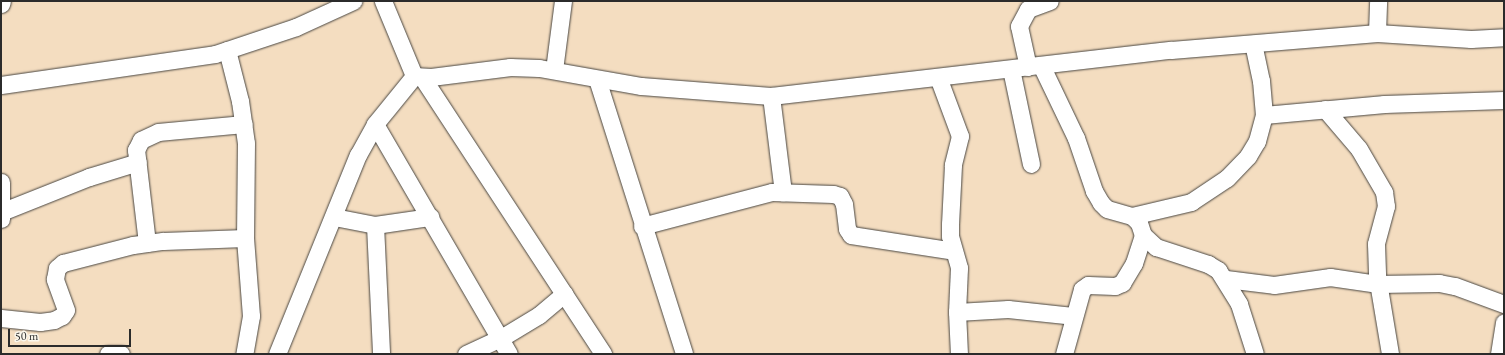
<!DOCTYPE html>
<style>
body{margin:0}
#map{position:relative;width:1505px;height:355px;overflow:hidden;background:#f4ddc0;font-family:"EB Garamond",serif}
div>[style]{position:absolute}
.roads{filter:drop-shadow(0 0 1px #494641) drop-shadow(0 0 1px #494641)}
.street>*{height:17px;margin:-8.5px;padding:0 8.5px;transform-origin:8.5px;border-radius:8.5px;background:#fff}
span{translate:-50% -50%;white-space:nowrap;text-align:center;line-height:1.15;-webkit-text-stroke:4px #fbf7ec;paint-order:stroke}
.frame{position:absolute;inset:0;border:2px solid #2b2b2b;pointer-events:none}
.scale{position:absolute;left:8px;top:329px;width:123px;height:18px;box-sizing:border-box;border:2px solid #2b2b2b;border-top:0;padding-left:5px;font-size:12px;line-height:14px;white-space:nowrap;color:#2b2b2b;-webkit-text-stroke:3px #fbf7ec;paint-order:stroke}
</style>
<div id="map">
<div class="roads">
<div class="street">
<div style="left:383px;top:1px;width:81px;rotate:67.5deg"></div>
<div style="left:414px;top:76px;width:17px;rotate:3deg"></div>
<div style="left:431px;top:77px;width:80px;rotate:-7.2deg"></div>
<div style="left:510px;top:67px;width:29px;rotate:2deg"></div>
<div style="left:539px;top:68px;width:104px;rotate:10deg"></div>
<div style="left:641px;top:86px;width:130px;rotate:4.4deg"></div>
<div style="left:771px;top:96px;width:403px;rotate:-6.6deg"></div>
<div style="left:1171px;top:50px;width:207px;rotate:-4.7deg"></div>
<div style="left:1377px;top:33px;width:94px;rotate:3.7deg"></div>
<div style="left:1471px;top:39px;width:33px;rotate:-3deg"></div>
<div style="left:1px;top:4px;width:3px;rotate:-72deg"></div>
<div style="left:1377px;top:33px;width:32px;rotate:-88deg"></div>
<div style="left:227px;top:50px;width:53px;rotate:75.7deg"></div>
<div style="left:240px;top:101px;width:42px;rotate:81.9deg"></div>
<div style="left:246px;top:143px;width:95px;rotate:90.6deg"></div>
<div style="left:245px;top:238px;width:78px;rotate:85.6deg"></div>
<div style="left:251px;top:316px;width:39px;rotate:100deg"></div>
<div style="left:1041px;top:65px;width:81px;rotate:64.4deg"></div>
<div style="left:1076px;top:138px;width:56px;rotate:71.2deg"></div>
<div style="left:1094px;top:191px;width:14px;rotate:60deg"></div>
<div style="left:1101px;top:203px;width:8px;rotate:45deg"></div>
<div style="left:1107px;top:209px;width:26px;rotate:16deg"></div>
<div style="left:1132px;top:216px;width:10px;rotate:45deg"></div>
<div style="left:1139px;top:223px;width:13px;rotate:72deg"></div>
<div style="left:1143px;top:235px;width:18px;rotate:43deg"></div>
<div style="left:1156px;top:247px;width:55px;rotate:18.1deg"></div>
<div style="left:1208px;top:264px;width:12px;rotate:31deg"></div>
<div style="left:1218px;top:270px;width:40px;rotate:58deg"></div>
<div style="left:1239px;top:304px;width:52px;rotate:72.3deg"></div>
<div style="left:1028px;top:67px;width:42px;rotate:-102.4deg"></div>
<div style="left:1019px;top:26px;width:19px;rotate:-62deg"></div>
<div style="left:1028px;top:9px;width:23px;rotate:-20deg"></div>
<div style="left:1011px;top:69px;width:97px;rotate:78.1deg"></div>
<div style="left:554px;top:70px;width:70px;rotate:-82.6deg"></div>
<div style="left:422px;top:77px;width:331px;rotate:56.8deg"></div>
<div style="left:938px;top:77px;width:63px;rotate:69.6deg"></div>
<div style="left:960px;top:136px;width:30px;rotate:104deg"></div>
<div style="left:953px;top:165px;width:59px;rotate:92.9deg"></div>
<div style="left:950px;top:224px;width:12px;rotate:90deg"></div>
<div style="left:950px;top:236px;width:33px;rotate:74deg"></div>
<div style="left:959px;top:268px;width:44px;rotate:92.6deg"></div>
<div style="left:957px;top:312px;width:42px;rotate:87.3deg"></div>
<div style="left:597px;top:79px;width:288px;rotate:72.4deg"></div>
<div style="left:1px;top:85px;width:216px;rotate:-8.2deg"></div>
<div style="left:215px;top:54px;width:85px;rotate:-18.4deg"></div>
<div style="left:296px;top:27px;width:63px;rotate:-24.5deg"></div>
<div style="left:771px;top:96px;width:97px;rotate:82.9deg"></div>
<div style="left:1325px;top:109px;width:52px;rotate:49.6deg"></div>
<div style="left:1359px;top:149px;width:50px;rotate:59.8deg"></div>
<div style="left:1384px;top:192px;width:14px;rotate:82deg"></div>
<div style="left:1386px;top:206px;width:39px;rotate:105deg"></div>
<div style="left:1376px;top:244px;width:32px;rotate:88deg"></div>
<div style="left:1377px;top:276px;width:79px;rotate:80.5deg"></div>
<div style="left:1264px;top:115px;width:121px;rotate:-5.2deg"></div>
<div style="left:1384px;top:104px;width:120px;rotate:-1.9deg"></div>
<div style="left:375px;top:124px;width:266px;rotate:59.8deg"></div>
<div style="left:1px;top:182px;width:37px;rotate:90deg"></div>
<div style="left:1px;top:212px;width:95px;rotate:-21.7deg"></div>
<div style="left:89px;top:177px;width:51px;rotate:-17deg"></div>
<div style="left:1132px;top:216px;width:61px;rotate:-13.3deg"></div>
<div style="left:1191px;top:202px;width:43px;rotate:-33.7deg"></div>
<div style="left:1227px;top:178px;width:30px;rotate:-46deg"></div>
<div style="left:1248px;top:156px;width:17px;rotate:-59deg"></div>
<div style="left:1257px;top:141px;width:27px;rotate:-75deg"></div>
<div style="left:1264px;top:115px;width:34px;rotate:-95deg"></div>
<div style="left:1261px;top:81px;width:38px;rotate:-102deg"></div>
<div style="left:334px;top:217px;width:42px;rotate:11deg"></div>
<div style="left:375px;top:225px;width:56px;rotate:-8.3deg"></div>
<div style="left:375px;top:225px;width:129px;rotate:87.3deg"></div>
<div style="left:642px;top:226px;width:134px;rotate:-14.7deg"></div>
<div style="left:772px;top:192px;width:61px;rotate:1.9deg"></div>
<div style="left:833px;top:194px;width:7px;rotate:16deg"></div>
<div style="left:840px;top:196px;width:9px;rotate:63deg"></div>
<div style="left:844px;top:204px;width:25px;rotate:83deg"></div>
<div style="left:847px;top:229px;width:7px;rotate:56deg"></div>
<div style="left:851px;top:235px;width:104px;rotate:8.8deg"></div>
<div style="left:147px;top:243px;width:94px;rotate:-96.7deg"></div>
<div style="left:136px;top:150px;width:11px;rotate:-63deg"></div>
<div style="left:141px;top:140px;width:19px;rotate:-25deg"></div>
<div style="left:158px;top:132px;width:86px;rotate:-5.3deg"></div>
<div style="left:1226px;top:279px;width:48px;rotate:7.1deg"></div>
<div style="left:1274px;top:285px;width:57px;rotate:-8.1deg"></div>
<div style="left:1330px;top:277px;width:49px;rotate:8.3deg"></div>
<div style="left:1378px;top:284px;width:61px;rotate:-0.9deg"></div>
<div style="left:1439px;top:283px;width:16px;rotate:11deg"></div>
<div style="left:1455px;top:286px;width:52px;rotate:20.2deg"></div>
<div style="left:957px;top:312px;width:51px;rotate:-3.4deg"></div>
<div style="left:1008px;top:309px;width:65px;rotate:6.1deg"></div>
<div style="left:1px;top:318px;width:39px;rotate:6deg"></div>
<div style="left:40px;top:322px;width:14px;rotate:-8deg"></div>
<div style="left:54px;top:320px;width:9px;rotate:-27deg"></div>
<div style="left:62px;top:316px;width:7px;rotate:-56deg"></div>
<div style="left:66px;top:310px;width:33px;rotate:-110deg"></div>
<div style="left:55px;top:279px;width:11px;rotate:-80deg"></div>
<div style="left:57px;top:268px;width:8px;rotate:-40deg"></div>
<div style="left:63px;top:263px;width:72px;rotate:-14.4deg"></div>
<div style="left:133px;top:245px;width:30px;rotate:-8deg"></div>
<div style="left:163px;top:241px;width:82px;rotate:-2.1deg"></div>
<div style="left:108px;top:354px;width:13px"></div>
<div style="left:277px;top:354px;width:215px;rotate:-67.9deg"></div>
<div style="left:358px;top:155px;width:35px;rotate:-61deg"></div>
<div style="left:375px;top:124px;width:62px;rotate:-50.9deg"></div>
<div style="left:466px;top:354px;width:38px;rotate:-25deg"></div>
<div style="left:501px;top:338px;width:44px;rotate:-31.2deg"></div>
<div style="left:539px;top:315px;width:33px;rotate:-40deg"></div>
<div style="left:1064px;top:354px;width:67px;rotate:-74.5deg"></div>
<div style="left:1082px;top:289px;width:7px;rotate:-34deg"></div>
<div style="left:1088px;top:285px;width:27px;rotate:2deg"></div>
<div style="left:1115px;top:286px;width:8px;rotate:-23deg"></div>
<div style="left:1122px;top:283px;width:23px;rotate:-59deg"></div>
<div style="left:1134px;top:263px;width:29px;rotate:-72deg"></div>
<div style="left:1499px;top:354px;width:32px;rotate:-81deg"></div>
</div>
</div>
<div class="frame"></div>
<div class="scale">50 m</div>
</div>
